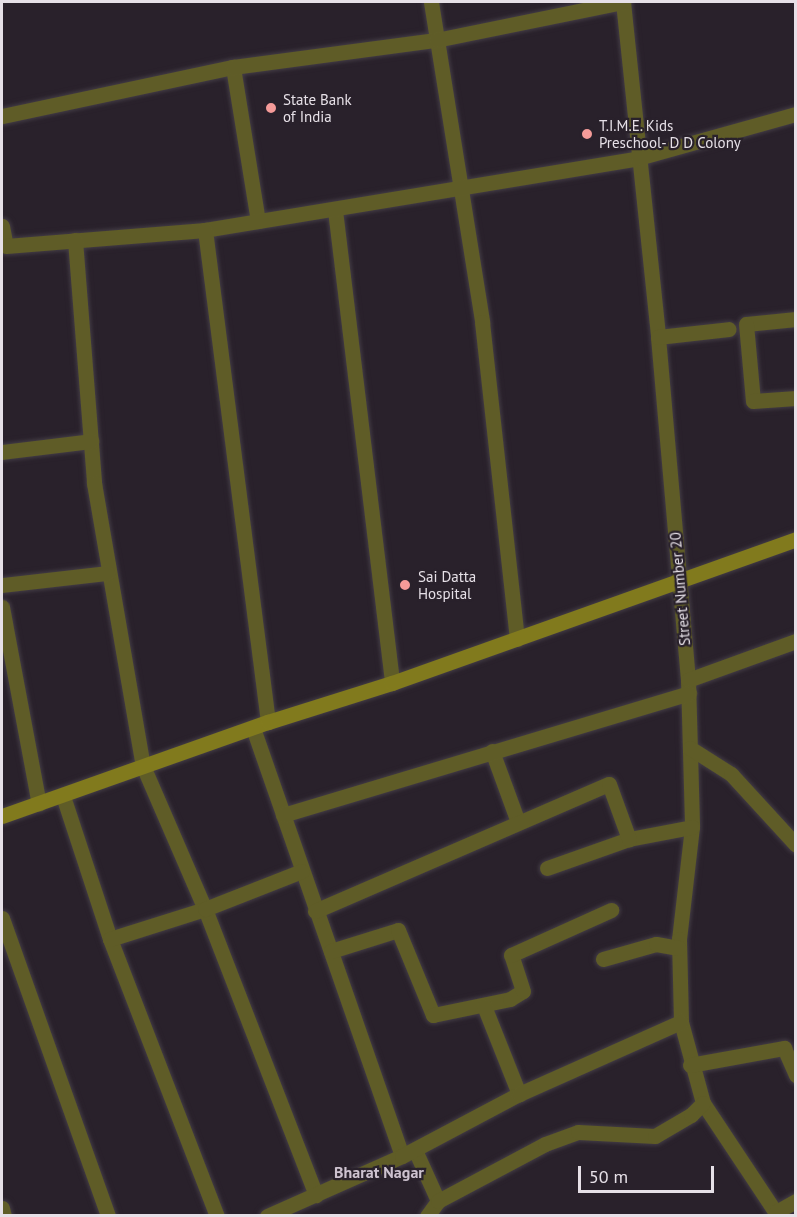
<!DOCTYPE html>
<style>
body{margin:0}
#map{position:relative;width:797px;height:1217px;overflow:hidden;background:#29212b;font-family:"PT Sans",sans-serif}
div>[style]{position:absolute}
.roads{filter:drop-shadow(0 0 2px #433c45) drop-shadow(0 0 2px #433c45)}
.street>*{height:15px;margin:-7.5px;padding:0 7.5px;transform-origin:7.5px;border-radius:7.5px;background:#5f5c27}
.secondary>*{height:15px;margin:-7.5px;padding:0 7.5px;transform-origin:7.5px;border-radius:7.5px;background:#817a1d}
.dots>*{width:16px;height:16px;translate:-50% -50%;box-sizing:border-box;border:3px solid #29212b;border-radius:50%}
span{translate:-50% -50%;white-space:nowrap;text-align:center;line-height:1.15;-webkit-text-stroke:4.5px #29212b;paint-order:stroke}
.poi-label{font-size:15px;color:#e6e0e7}
.left{translate:0 -50%;text-align:left}
.street-label{font-size:15px;color:#e6e0e7}
.neighbourhood-label{font-size:16px;color:#cdc2cf;font-weight:700}
.frame{position:absolute;inset:0;border:3px solid #e6e0e7;pointer-events:none}
.scale{position:absolute;left:578px;top:1166px;width:136px;height:27px;box-sizing:border-box;border:3px solid #e6e0e7;border-top:0;padding-left:8px;font-size:18px;line-height:21px;white-space:nowrap;color:#e6e0e7;-webkit-text-stroke:4px #29212b;paint-order:stroke}
</style>
<div id="map">
<div class="roads">
<div class="street">
<div style="left:431px;top:2px;width:324px;rotate:80.9deg"></div>
<div style="left:482px;top:322px;width:319px;rotate:83.7deg"></div>
<div style="left:623px;top:2px;width:337px;rotate:84deg"></div>
<div style="left:658px;top:337px;width:344px;rotate:85deg"></div>
<div style="left:688px;top:680px;width:147px;rotate:88.4deg"></div>
<div style="left:692px;top:827px;width:113px;rotate:96.6deg"></div>
<div style="left:679px;top:939px;width:83px;rotate:88.6deg"></div>
<div style="left:681px;top:1022px;width:84px;rotate:74.8deg"></div>
<div style="left:703px;top:1103px;width:136px;rotate:56.4deg"></div>
<div style="left:233px;top:67px;width:156px;rotate:80.8deg"></div>
<div style="left:2px;top:116px;width:236px;rotate:-12deg"></div>
<div style="left:233px;top:67px;width:205px;rotate:-7.6deg"></div>
<div style="left:436px;top:40px;width:191px;rotate:-11.5deg"></div>
<div style="left:335px;top:210px;width:476px;rotate:83.1deg"></div>
<div style="left:2px;top:226px;width:20px;rotate:79deg"></div>
<div style="left:6px;top:246px;width:200px;rotate:-4.6deg"></div>
<div style="left:205px;top:230px;width:439px;rotate:-9.4deg"></div>
<div style="left:638px;top:158px;width:164px;rotate:-15.6deg"></div>
<div style="left:205px;top:230px;width:496px;rotate:82.7deg"></div>
<div style="left:75px;top:240px;width:244px;rotate:85.5deg"></div>
<div style="left:94px;top:483px;width:287px;rotate:80.2deg"></div>
<div style="left:143px;top:766px;width:156px;rotate:66.6deg"></div>
<div style="left:205px;top:909px;width:307px;rotate:68.8deg"></div>
<div style="left:796px;top:319px;width:50px;rotate:174.3deg"></div>
<div style="left:746px;top:324px;width:77px;rotate:84.8deg"></div>
<div style="left:753px;top:401px;width:43px;rotate:-4deg"></div>
<div style="left:658px;top:337px;width:71px;rotate:-6.4deg"></div>
<div style="left:2px;top:452px;width:90px;rotate:-7deg"></div>
<div style="left:2px;top:585px;width:106px;rotate:-6.5deg"></div>
<div style="left:2px;top:607px;width:200px;rotate:79.4deg"></div>
<div style="left:688px;top:680px;width:115px;rotate:-19.9deg"></div>
<div style="left:253px;top:728px;width:453px;rotate:70.8deg"></div>
<div style="left:690px;top:748px;width:49px;rotate:32.4deg"></div>
<div style="left:731px;top:774px;width:96px;rotate:47.5deg"></div>
<div style="left:492px;top:751px;width:76px;rotate:69.9deg"></div>
<div style="left:63px;top:796px;width:151px;rotate:71.8deg"></div>
<div style="left:110px;top:939px;width:297px;rotate:68.9deg"></div>
<div style="left:283px;top:815px;width:424px;rotate:-16.7deg"></div>
<div style="left:547px;top:868px;width:87px;rotate:-19.5deg"></div>
<div style="left:629px;top:839px;width:64px;rotate:-10.8deg"></div>
<div style="left:315px;top:911px;width:320px;rotate:-23.4deg"></div>
<div style="left:609px;top:784px;width:59px;rotate:70deg"></div>
<div style="left:2px;top:918px;width:316px;rotate:70.4deg"></div>
<div style="left:110px;top:939px;width:100px;rotate:-17.5deg"></div>
<div style="left:205px;top:909px;width:104px;rotate:-21.4deg"></div>
<div style="left:331px;top:951px;width:70px;rotate:-17.4deg"></div>
<div style="left:398px;top:930px;width:92px;rotate:67.6deg"></div>
<div style="left:433px;top:1015px;width:79px;rotate:-11.7deg"></div>
<div style="left:510px;top:999px;width:15px;rotate:-32deg"></div>
<div style="left:523px;top:991px;width:38px;rotate:-108deg"></div>
<div style="left:511px;top:955px;width:110px;rotate:-24.2deg"></div>
<div style="left:603px;top:959px;width:55px;rotate:-15.8deg"></div>
<div style="left:656px;top:944px;width:23px;rotate:10deg"></div>
<div style="left:484px;top:1006px;width:95px;rotate:68.3deg"></div>
<div style="left:690px;top:1065px;width:96px;rotate:-10.3deg"></div>
<div style="left:784px;top:1048px;width:30px;rotate:66deg"></div>
<div style="left:415px;top:1150px;width:56px;rotate:65.7deg"></div>
<div style="left:438px;top:1201px;width:19px;rotate:126deg"></div>
<div style="left:438px;top:1201px;width:121px;rotate:-28deg"></div>
<div style="left:545px;top:1144px;width:35px;rotate:-20deg"></div>
<div style="left:578px;top:1132px;width:77px;rotate:3deg"></div>
<div style="left:655px;top:1136px;width:42px;rotate:-30.3deg"></div>
<div style="left:691px;top:1115px;width:17px;rotate:-45deg"></div>
<div style="left:2px;top:1208px;width:8px;rotate:76deg"></div>
<div style="left:776px;top:1212px;width:23px;rotate:-29deg"></div>
<div style="left:267px;top:1216px;width:148px;rotate:-24deg"></div>
<div style="left:402px;top:1156px;width:132px;rotate:-27.9deg"></div>
<div style="left:519px;top:1094px;width:177px;rotate:-24deg"></div>
</div>
<div class="secondary">
<div style="left:2px;top:816px;width:282px;rotate:-19.5deg"></div>
<div style="left:268px;top:722px;width:130px;rotate:-17.5deg"></div>
<div style="left:392px;top:683px;width:429px;rotate:-19.6deg"></div>
</div>
</div>
<div class="dots">
<div style="left:271px;top:108px;background:#f59b99"></div>
<div style="left:587px;top:134px;background:#f59b99"></div>
<div style="left:405px;top:585px;background:#f59b99"></div>
</div>
<div class="poi-label">
<span class="left" style="left:283px;top:108px">State Bank<br>of India</span>
<span class="left" style="left:599px;top:134px">T.I.M.E. Kids<br>Preschool- D D Colony</span>
<span class="left" style="left:418px;top:585px">Sai Datta<br>Hospital</span>
</div>
<div class="street-label">
<span style="left:680px;top:589px;rotate:-95deg">Street Number 20</span>
</div>
<div class="neighbourhood-label">
<span style="left:379px;top:1172px">Bharat Nagar</span>
</div>
<div class="frame"></div>
<div class="scale">50 m</div>
</div>
